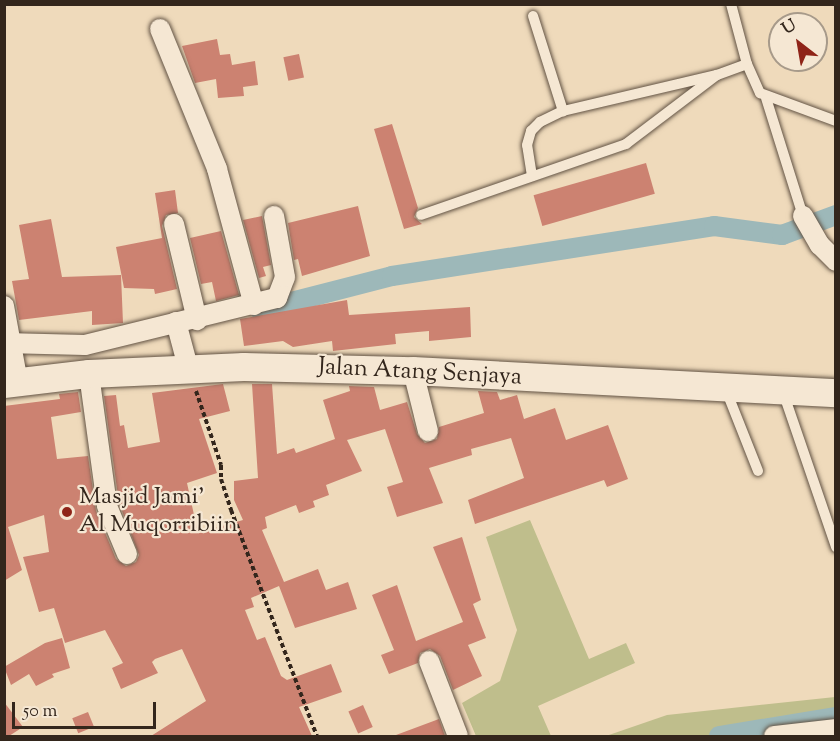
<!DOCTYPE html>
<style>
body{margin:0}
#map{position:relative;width:840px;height:741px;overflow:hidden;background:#efdabb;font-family:"Sorts Mill Goudy",serif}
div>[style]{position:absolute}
.green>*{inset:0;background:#bfbe8c}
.canal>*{height:20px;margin:-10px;padding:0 10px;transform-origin:10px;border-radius:10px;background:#9db8b9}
.building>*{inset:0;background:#cc8271;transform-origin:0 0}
.path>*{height:4px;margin-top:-2px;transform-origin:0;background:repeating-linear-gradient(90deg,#33261c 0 4.5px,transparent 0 7.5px)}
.roads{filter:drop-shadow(0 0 2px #625344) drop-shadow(0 0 2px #625344)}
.lane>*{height:10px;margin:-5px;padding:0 5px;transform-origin:5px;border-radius:5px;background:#f5e7d3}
.street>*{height:20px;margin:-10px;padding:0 10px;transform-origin:10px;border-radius:10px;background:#f5e7d3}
.secondary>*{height:28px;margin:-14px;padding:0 14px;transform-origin:14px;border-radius:14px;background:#f5e7d3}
.dots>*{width:16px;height:16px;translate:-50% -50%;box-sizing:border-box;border:3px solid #f5e7d3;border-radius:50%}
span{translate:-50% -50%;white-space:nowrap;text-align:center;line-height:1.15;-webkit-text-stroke:4.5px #f5e7d3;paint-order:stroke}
.street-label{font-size:24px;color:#33261c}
.poi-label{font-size:24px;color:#33261c}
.left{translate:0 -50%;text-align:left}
.frame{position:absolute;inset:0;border:6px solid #33261c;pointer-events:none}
.north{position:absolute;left:768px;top:12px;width:60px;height:60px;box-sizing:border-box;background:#f5e7d3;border:2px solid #a79a8a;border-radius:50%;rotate:329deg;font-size:16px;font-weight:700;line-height:24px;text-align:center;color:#33261c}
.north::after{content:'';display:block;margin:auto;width:21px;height:27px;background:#8f2418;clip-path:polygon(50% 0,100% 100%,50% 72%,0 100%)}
.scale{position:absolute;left:12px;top:702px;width:144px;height:27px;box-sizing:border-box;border:3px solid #33261c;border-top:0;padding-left:8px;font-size:18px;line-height:21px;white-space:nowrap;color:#33261c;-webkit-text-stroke:4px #f5e7d3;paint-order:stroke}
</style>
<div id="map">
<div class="green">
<div style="clip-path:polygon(530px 520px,589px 659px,626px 643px,635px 663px,538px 706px,551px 736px,476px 736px,462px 703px,500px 681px,517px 630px,486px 537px)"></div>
<div style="clip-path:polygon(835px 697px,835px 736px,606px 736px,667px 715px)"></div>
</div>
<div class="canal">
<div style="left:260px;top:310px;width:136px;rotate:-14.4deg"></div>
<div style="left:392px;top:276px;width:326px;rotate:-8.8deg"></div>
<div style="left:714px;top:226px;width:69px;rotate:7.5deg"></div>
<div style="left:782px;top:235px;width:58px;rotate:-20.3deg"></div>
<div style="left:719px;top:736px;width:119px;rotate:-9.2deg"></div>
</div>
<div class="building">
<div style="clip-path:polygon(217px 39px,220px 55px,230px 54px,232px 65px,255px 61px,258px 85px,243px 87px,244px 96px,218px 98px,216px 79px,195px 83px,182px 46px)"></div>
<div style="left:299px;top:54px;width:24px;height:16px;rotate:78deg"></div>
<div style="clip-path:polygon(392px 124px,418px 208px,414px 217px,422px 224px,404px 229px,374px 129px)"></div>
<div style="left:646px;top:163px;width:32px;height:117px;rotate:74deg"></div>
<div style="clip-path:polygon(175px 190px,178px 213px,166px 215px,162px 226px,177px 289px,155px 294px,154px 289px,124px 288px,116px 247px,162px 238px,155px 193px)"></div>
<div style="clip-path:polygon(358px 206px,370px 256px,302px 276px,298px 259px,294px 260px,288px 223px)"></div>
<div style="clip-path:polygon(262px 216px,271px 265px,263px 267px,266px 276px,259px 278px,243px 220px)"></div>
<div style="clip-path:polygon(51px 219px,62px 277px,121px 275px,123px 323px,92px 325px,92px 311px,19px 320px,12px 281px,29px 279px,19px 225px)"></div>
<div style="clip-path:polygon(221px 231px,239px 295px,216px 301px,212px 282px,201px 284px,190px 238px)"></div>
<div style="clip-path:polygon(347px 300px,349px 315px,470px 307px,471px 337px,429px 341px,429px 331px,395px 334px,396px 344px,333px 351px,332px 341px,293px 347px,283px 341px,244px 346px,240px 319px)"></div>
<div style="clip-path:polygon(223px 384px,230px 411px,199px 419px,217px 473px,187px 483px,198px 533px,243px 520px,234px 500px,234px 481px,258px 478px,252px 384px,272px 384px,277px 454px,294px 448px,296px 453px,335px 439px,323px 400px,350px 391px,349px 386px,374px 387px,380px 410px,407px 402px,417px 434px,425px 443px,437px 439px,439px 427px,484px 413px,478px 391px,497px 392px,500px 400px,517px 395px,524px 419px,555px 408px,566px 440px,608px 425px,628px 479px,607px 487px,604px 480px,475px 524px,468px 500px,524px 478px,511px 438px,471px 449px,472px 455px,429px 468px,443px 503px,397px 517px,387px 487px,403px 482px,385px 429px,347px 440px,362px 471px,326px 485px,329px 495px,313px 501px,315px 507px,299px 513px,296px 505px,265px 517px,267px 528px,262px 530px,284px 582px,318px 569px,326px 590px,348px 582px,357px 609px,295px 628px,279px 586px,251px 598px,254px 607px,245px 610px,257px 640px,265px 637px,281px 676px,287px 680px,331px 664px,342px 692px,299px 707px,312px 736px,151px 736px,206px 701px,182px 649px,155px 659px,152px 662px,158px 673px,121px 689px,112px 668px,123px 663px,105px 630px,65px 643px,54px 608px,39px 612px,23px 557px,49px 552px,44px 515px,8px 527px,22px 570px,4px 581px,4px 406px,60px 399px,59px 394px,78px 392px,81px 412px,51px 417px,57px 459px,88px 456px,96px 511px,116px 559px,126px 566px,136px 562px,139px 555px,119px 503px,104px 396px,116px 395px,120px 426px,124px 425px,128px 448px,160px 442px,152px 393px)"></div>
<div style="clip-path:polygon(462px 537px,481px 600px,473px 604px,486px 638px,468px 645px,482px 676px,453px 690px,440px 656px,430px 649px,420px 653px,418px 663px,389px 674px,381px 655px,394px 650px,372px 595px,397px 585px,416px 641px,463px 622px,433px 547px)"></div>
<div style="clip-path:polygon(62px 638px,70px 668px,52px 674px,54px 677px,36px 686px,29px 674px,11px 685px,4px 667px,45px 643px)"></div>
<div style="clip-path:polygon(4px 702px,23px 727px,9px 736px,4px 736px)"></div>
<div style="left:363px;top:705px;width:24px;height:16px;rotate:66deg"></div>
<div style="left:88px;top:712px;width:16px;height:17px;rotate:68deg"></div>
<div style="clip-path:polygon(439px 719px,445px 736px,396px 736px,396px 735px)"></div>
</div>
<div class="path">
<div style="left:196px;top:391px;width:78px;rotate:71.3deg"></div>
<div style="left:221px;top:465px;width:14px;rotate:90deg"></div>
<div style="left:221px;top:479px;width:33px;rotate:72deg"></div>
<div style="left:231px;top:510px;width:242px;rotate:69.2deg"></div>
</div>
<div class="roads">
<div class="lane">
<div style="left:731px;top:4px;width:62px;rotate:75.1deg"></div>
<div style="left:747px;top:64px;width:32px;rotate:66deg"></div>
<div style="left:760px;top:93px;width:81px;rotate:20.2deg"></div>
<div style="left:533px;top:16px;width:100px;rotate:72.5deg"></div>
<div style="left:766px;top:98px;width:124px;rotate:72.6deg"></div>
<div style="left:532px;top:176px;width:31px;rotate:-99deg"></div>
<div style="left:527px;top:145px;width:15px;rotate:-74deg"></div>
<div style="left:531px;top:131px;width:13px;rotate:-45deg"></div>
<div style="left:540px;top:122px;width:25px;rotate:-26deg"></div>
<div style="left:563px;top:111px;width:158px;rotate:-13.2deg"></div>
<div style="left:717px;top:75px;width:32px;rotate:-20deg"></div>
<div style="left:421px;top:215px;width:217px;rotate:-19.1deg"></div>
<div style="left:626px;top:144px;width:114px;rotate:-37.2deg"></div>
<div style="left:726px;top:390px;width:87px;rotate:68.4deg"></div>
<div style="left:783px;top:392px;width:164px;rotate:71.1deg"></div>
</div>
<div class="street">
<div style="left:160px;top:29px;width:151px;rotate:67.8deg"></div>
<div style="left:217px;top:169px;width:141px;rotate:74.8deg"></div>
<div style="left:803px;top:216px;width:34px;rotate:60deg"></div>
<div style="left:820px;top:245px;width:23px;rotate:45deg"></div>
<div style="left:174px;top:224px;width:99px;rotate:76.5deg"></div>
<div style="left:4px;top:306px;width:77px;rotate:79.6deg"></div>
<div style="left:176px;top:322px;width:47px;rotate:75.1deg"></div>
<div style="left:4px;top:343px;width:81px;rotate:1.4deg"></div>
<div style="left:85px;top:345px;width:198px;rotate:-13.8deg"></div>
<div style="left:277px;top:298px;width:22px;rotate:-69deg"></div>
<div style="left:285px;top:277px;width:62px;rotate:-100.2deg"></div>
<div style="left:413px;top:371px;width:62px;rotate:76deg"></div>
<div style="left:89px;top:374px;width:133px;rotate:82.2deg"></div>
<div style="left:107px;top:506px;width:52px;rotate:67.4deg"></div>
<div style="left:429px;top:661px;width:80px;rotate:68.9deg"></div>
<div style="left:774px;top:736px;width:62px;rotate:-6.4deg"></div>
</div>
<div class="secondary">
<div style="left:4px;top:384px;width:86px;rotate:-6.7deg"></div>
<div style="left:89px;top:374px;width:155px;rotate:-2.6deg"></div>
<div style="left:244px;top:367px;width:169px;rotate:1.4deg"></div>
<div style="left:413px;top:371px;width:424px;rotate:3deg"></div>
</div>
</div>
<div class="dots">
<div style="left:67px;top:512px;background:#8f2418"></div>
</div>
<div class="street-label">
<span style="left:420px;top:373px;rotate:3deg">Jalan Atang Senjaya</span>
</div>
<div class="poi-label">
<span class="left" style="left:79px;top:512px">Masjid Jami'<br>Al Muqorribiin</span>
</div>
<div class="frame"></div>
<div class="north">U</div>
<div class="scale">50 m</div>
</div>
